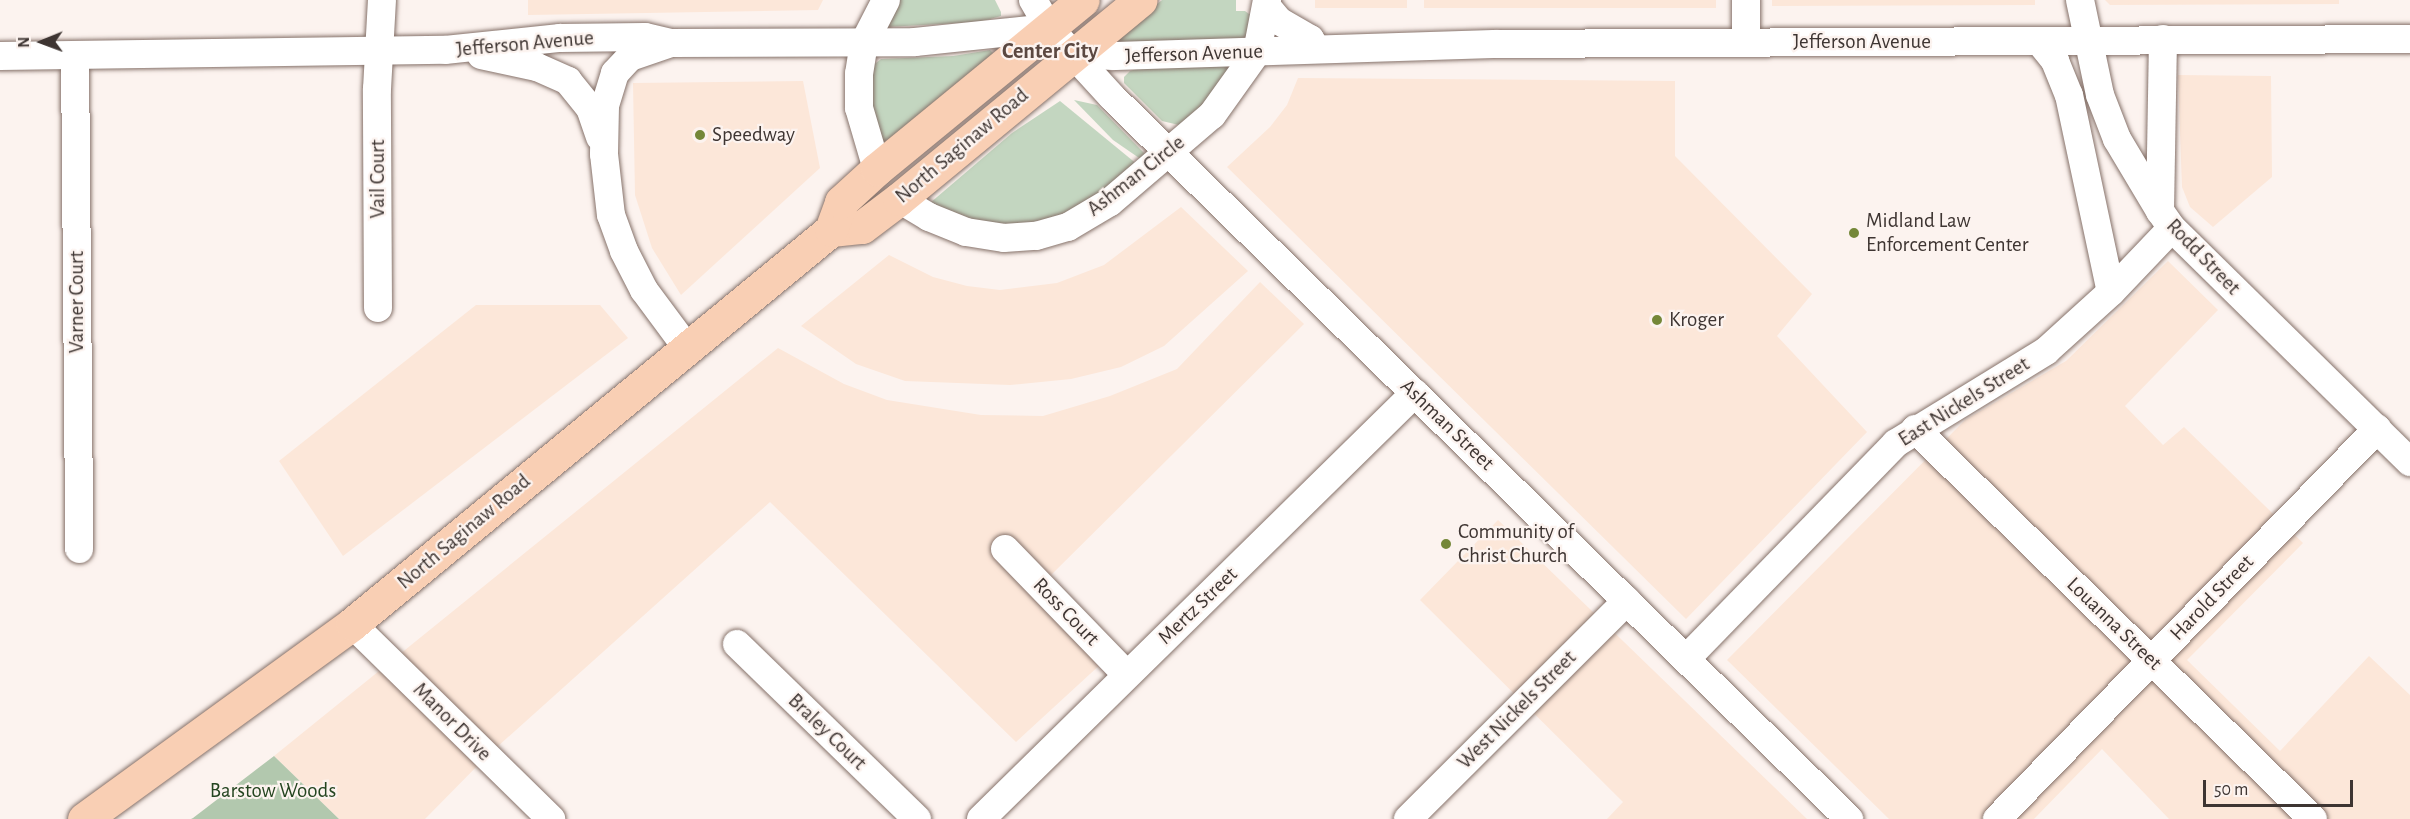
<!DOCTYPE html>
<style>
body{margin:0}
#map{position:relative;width:2410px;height:819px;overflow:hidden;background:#fcf3ef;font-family:"Alegreya Sans",sans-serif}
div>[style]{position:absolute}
.commercial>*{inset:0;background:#fce7d9;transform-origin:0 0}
.green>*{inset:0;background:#c3d6c0}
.forest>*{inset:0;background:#b2c8ae}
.roads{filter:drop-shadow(0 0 2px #86726a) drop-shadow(0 0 2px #86726a)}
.minor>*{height:28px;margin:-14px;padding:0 14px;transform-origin:14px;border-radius:14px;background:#fff}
.major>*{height:33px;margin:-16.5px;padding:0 16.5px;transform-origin:16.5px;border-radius:16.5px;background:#f9cfb4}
.dots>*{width:16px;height:16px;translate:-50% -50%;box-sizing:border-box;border:3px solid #fcf3ef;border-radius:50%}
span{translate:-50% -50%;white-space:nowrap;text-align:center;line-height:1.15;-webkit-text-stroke:4.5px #fcf3ef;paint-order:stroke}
.street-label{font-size:21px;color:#3e3532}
.poi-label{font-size:21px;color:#3e3532}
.left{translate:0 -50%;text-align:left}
.park-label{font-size:21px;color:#244520}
.neighbourhood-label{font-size:22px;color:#5b4841;font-weight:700}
.north{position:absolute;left:12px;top:12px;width:60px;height:60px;-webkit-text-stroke:4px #fcf3ef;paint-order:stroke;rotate:269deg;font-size:16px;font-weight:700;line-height:24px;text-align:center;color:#3e3532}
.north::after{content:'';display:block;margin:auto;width:21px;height:27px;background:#3e3532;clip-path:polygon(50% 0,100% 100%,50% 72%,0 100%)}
.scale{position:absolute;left:2203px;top:780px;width:150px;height:27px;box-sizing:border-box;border:3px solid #3e3532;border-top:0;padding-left:8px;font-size:18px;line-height:21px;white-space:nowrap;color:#3e3532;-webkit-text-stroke:4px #fcf3ef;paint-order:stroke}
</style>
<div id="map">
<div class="commercial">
<div style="clip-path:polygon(528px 0,823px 0,818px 10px,528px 15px)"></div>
<div style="left:1315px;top:0;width:92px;height:8px"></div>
<div style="left:1424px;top:0;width:292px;height:8px"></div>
<div style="clip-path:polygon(1772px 0,2035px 0,2035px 5px,1772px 6px)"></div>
<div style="clip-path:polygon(2105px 0,2339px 0,2339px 4px,2110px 5px)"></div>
<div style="clip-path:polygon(2178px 75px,2271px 76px,2272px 177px,2213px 227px,2190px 207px,2182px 187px)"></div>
<div style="clip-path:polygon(1298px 78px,1675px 81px,1675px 156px,1812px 294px,1777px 336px,1867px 432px,1686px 619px,1227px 167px,1270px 127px,1287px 105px)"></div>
<div style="clip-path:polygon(803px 81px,820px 168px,681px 295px,652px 248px,635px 195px,633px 83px)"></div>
<div style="clip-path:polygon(1181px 207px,1248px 271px,1164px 346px,1121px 367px,1071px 379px,1010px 385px,905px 381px,856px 364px,801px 326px,889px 255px,933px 277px,967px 286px,1000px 290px,1057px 283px,1104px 265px)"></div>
<div style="clip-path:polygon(2168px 261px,2218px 310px,2125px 406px,2163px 445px,2184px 427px,2303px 543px,2187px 660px,2280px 751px,2369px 656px,2410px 695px,2410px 819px,2169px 819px,2102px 749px,2034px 819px,1889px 819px,1727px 660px,1965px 420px,2066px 361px)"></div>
<div style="clip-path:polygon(1260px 282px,1304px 324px,1044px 582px,1115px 651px,1016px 742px,770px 502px,487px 756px,425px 819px,339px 819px,274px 756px,778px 348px,844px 384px,887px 400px,981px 415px,1043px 416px,1110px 396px,1177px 369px)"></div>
<div style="clip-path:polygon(476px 305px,600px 305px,628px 338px,343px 556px,279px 461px)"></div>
<div style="clip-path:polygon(1498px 520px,1807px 819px,1607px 819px,1623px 802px,1420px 600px)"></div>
</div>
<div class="green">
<div style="clip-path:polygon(897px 0,995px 0,1001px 12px,1001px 16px,979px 22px,886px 27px)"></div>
<div style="clip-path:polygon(1162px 0,1236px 0,1236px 11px,1245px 11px,1253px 17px,1249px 32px,1244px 39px,1118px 47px,1114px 41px,1116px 38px)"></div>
<div style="clip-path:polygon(990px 50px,995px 55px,888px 147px,873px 132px,871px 67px,881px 59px,953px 56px)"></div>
<div style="clip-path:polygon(1234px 62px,1231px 80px,1179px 125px,1162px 121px,1124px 83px,1124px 77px,1130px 71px,1143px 67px)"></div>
<div style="clip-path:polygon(1074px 100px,1097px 105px,1146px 155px,1142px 160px,1113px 140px)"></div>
<div style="clip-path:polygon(1060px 101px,1138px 165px,1074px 213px,1001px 230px,930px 203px,1012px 133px)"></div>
</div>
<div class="forest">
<div style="clip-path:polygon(274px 756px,339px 819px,191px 819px,193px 818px)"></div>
</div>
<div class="roads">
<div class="minor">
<div style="left:1033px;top:0;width:32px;rotate:60deg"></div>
<div style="left:1049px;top:28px;width:93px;rotate:47.6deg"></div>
<div style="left:1112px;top:97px;width:1032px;rotate:44.41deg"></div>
<div style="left:2080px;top:0;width:97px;rotate:78.1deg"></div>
<div style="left:2100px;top:95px;width:47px;rotate:68.9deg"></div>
<div style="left:2117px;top:139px;width:84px;rotate:59.2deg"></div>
<div style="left:2160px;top:211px;width:21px;rotate:55deg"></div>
<div style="left:2172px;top:228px;width:334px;rotate:44.5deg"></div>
<div style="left:1268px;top:8px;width:17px;rotate:50deg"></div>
<div style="left:1279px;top:21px;width:36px;rotate:30deg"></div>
<div style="left:1310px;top:39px;width:9px;rotate:58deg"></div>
<div style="left:2039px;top:41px;width:26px;rotate:51deg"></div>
<div style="left:2055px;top:61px;width:37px;rotate:68deg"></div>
<div style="left:2069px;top:95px;width:201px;rotate:78deg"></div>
<div style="left:1746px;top:43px;width:43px;rotate:-90deg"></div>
<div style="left:668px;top:44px;width:40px;rotate:161.1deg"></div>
<div style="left:630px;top:57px;width:22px;rotate:133deg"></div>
<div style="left:615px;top:73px;width:34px;rotate:107deg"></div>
<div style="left:605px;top:106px;width:48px;rotate:91.2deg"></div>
<div style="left:604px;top:154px;width:61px;rotate:83.5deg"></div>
<div style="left:611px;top:215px;width:38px;rotate:70deg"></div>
<div style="left:624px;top:251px;width:44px;rotate:62.9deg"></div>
<div style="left:644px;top:290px;width:72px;rotate:53.4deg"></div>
<div style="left:1072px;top:54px;width:42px;rotate:2.7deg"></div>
<div style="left:1114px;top:56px;width:381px;rotate:-1.8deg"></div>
<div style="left:1495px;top:44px;width:915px;rotate:-0.31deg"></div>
<div style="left:75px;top:55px;width:494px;rotate:89.5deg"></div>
<div style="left:481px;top:55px;width:57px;rotate:12.1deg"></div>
<div style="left:537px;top:67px;width:34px;rotate:24deg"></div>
<div style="left:568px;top:81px;width:35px;rotate:51deg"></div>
<div style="left:590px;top:108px;width:31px;rotate:71deg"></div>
<div style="left:0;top:56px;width:445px;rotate:-0.8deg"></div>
<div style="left:445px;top:50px;width:116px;rotate:-6deg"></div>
<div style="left:560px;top:38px;width:85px;rotate:-0.7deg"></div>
<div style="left:645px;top:37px;width:26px;rotate:13deg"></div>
<div style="left:670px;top:43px;width:245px;rotate:-0.2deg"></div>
<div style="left:915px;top:42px;width:135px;rotate:-6deg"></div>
<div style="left:877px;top:169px;width:64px;rotate:-106.4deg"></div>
<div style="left:859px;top:108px;width:34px;rotate:-90deg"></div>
<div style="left:859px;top:74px;width:31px;rotate:-81deg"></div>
<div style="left:864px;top:43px;width:48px;rotate:-62.9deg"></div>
<div style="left:899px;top:199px;width:35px;rotate:31deg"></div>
<div style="left:929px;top:217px;width:40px;rotate:22deg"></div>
<div style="left:966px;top:232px;width:38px;rotate:9deg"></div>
<div style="left:1004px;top:238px;width:32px;rotate:-4deg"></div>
<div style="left:1036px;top:236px;width:33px;rotate:-16deg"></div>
<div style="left:1068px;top:227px;width:49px;rotate:-30.8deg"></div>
<div style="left:1110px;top:202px;width:134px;rotate:-40.5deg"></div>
<div style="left:1212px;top:115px;width:77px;rotate:-54.5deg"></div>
<div style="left:1257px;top:52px;width:53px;rotate:-79.1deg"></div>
<div style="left:2160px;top:211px;width:172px;rotate:-89deg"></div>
<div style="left:378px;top:308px;width:219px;rotate:-90.3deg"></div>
<div style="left:377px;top:89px;width:89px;rotate:-86.8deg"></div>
<div style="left:1915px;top:429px;width:557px;rotate:44.42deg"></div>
<div style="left:1005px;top:549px;width:175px;rotate:45.9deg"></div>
<div style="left:352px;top:624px;width:279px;rotate:44.4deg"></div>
<div style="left:737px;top:644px;width:251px;rotate:44.2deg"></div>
<div style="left:1686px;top:659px;width:301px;rotate:-45.8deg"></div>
<div style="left:1896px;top:443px;width:176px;rotate:-31.5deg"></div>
<div style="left:2046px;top:351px;width:88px;rotate:-42.2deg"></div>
<div style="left:2111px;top:292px;width:88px;rotate:-46.4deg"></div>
<div style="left:981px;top:819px;width:608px;rotate:-44.47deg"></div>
<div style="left:1408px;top:819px;width:309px;rotate:-44.9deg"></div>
<div style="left:1997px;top:819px;width:545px;rotate:-45.74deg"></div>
</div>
<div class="major">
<div style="left:831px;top:230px;width:31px;rotate:-6deg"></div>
<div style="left:862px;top:227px;width:46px;rotate:-37.1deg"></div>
<div style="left:899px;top:199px;width:313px;rotate:-39.5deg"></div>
<div style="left:84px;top:819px;width:331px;rotate:-36deg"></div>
<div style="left:352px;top:624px;width:620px;rotate:-39.44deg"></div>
<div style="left:831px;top:230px;width:30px;rotate:-70deg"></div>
<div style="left:841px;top:202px;width:49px;rotate:-42.5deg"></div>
<div style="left:877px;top:169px;width:266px;rotate:-39.4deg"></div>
</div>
</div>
<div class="dots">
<div style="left:700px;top:135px;background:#748738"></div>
<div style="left:1854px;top:233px;background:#748738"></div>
<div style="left:1657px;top:320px;background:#748738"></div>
<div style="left:1446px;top:544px;background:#748738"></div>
</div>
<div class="street-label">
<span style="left:1862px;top:42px">Jefferson Avenue</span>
<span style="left:525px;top:44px;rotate:-5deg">Jefferson Avenue</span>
<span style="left:1194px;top:54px;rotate:-2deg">Jefferson Avenue</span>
<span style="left:962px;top:146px;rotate:-40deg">North Saginaw Road</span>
<span style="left:1136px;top:176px;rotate:-38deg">Ashman Circle</span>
<span style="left:378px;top:179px;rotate:-90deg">Vail Court</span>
<span style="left:2203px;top:257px;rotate:46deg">Rodd Street</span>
<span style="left:77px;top:302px;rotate:-90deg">Varner Court</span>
<span style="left:1964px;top:402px;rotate:-32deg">East Nickels Street</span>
<span style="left:1447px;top:425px;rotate:44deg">Ashman Street</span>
<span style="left:464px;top:532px;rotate:-40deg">North Saginaw Road</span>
<span style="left:2212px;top:598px;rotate:-46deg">Harold Street</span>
<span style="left:1198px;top:606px;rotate:-44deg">Mertz Street</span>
<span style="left:1066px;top:612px;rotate:46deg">Ross Court</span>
<span style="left:2114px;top:624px;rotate:44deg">Louanna Street</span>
<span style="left:1517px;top:710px;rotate:-45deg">West Nickels Street</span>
<span style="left:452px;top:722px;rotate:45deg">Manor Drive</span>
<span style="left:827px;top:732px;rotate:44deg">Braley Court</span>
</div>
<div class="poi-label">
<span class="left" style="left:712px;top:135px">Speedway</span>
<span class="left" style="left:1866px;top:233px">Midland Law<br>Enforcement Center</span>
<span class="left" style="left:1669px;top:320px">Kroger</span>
<span class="left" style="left:1458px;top:544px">Community of<br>Christ Church</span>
</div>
<div class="park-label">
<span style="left:273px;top:791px">Barstow Woods</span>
</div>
<div class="neighbourhood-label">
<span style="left:1050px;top:52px">Center City</span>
</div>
<div class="north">N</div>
<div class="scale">50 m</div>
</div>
